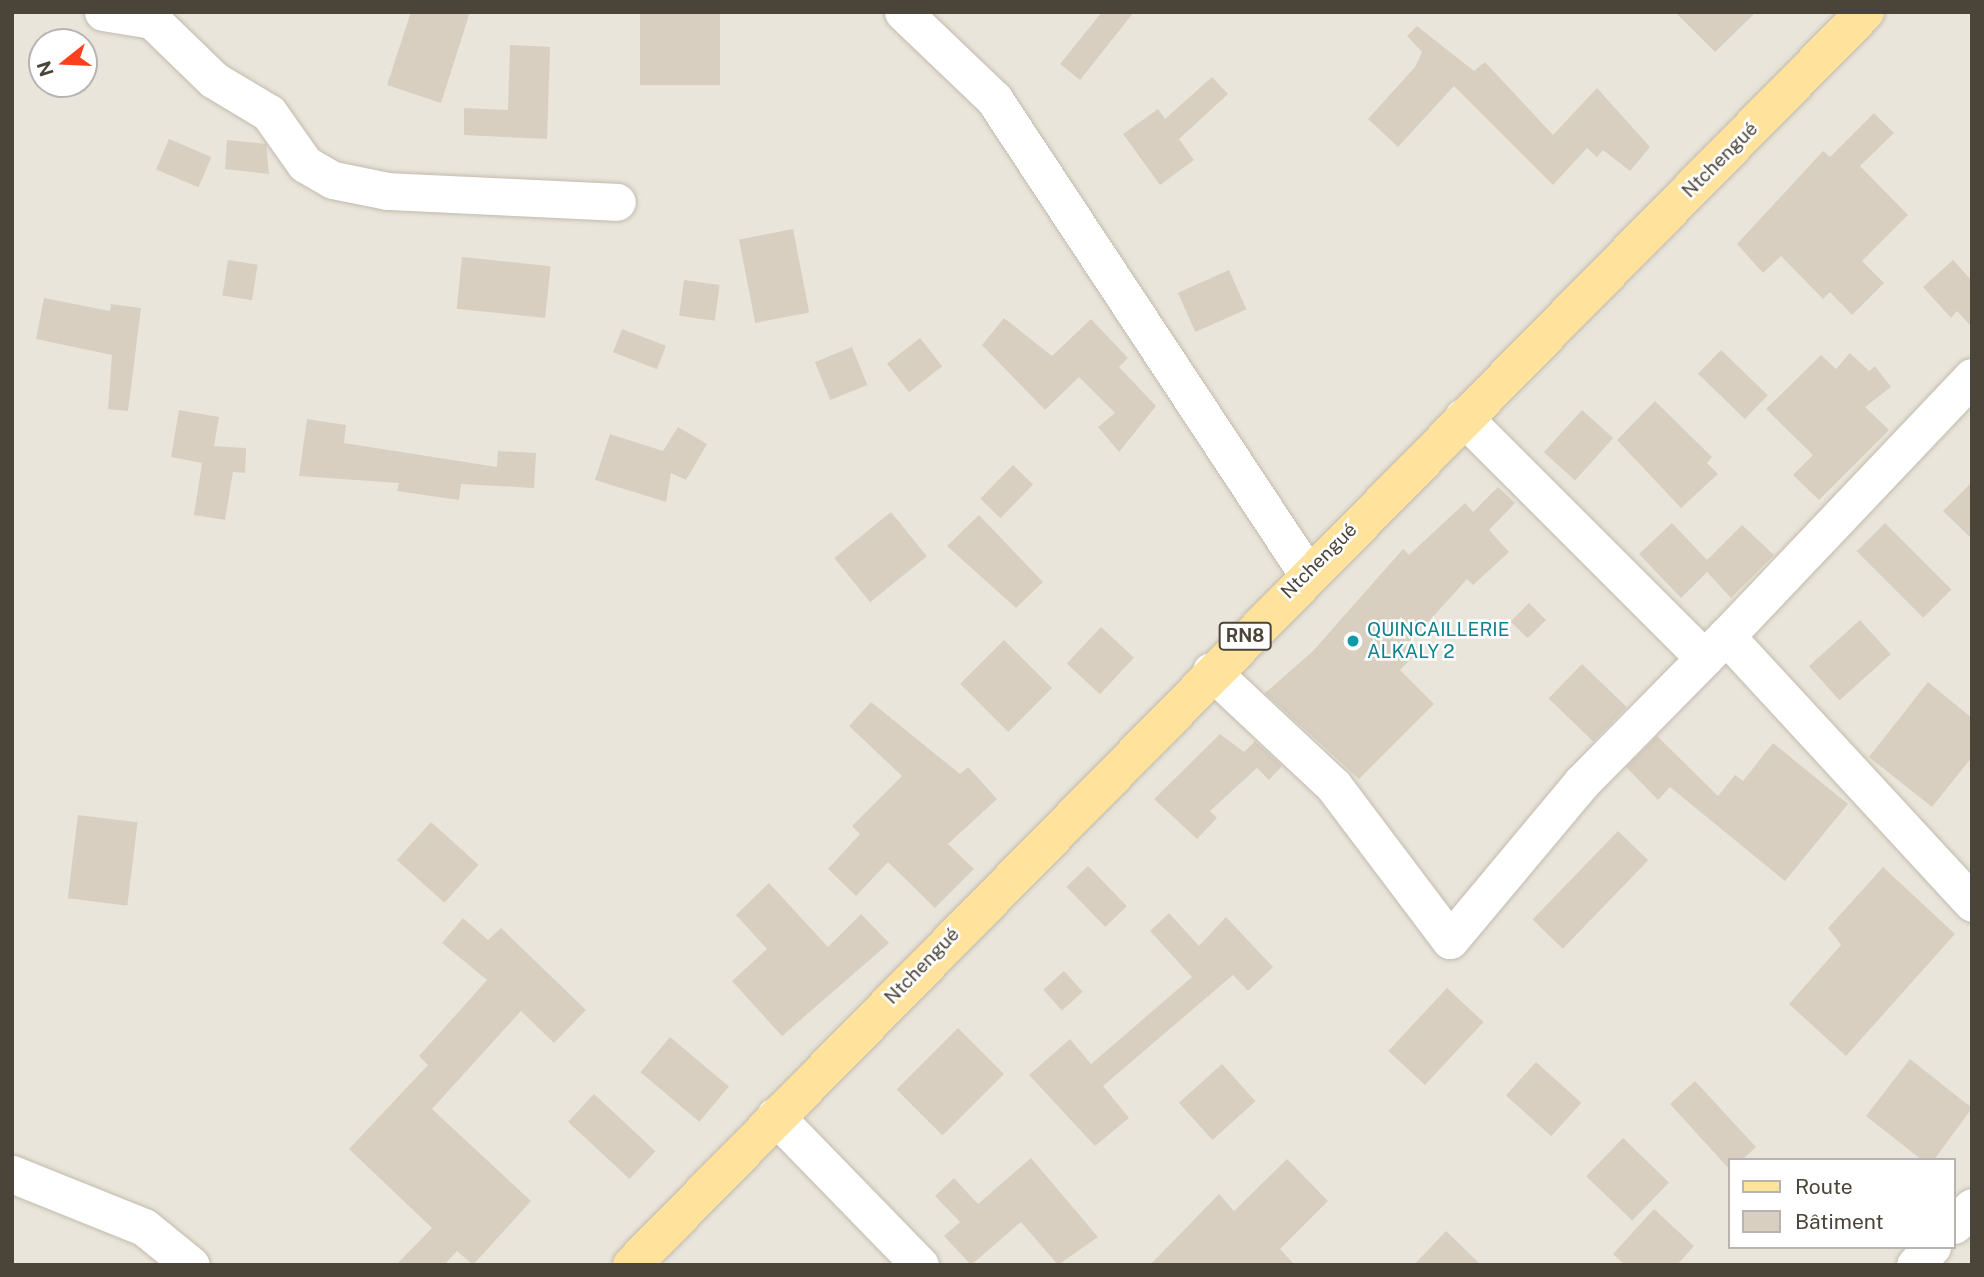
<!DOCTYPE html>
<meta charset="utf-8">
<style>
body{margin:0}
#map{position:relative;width:1984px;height:1277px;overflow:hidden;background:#f6f3ec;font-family:"Public Sans",sans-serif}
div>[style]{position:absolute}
.residential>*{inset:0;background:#eae5da}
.building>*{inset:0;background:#d8cfc1;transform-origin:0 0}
.roads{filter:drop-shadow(0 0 2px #c2bbae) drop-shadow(0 0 2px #c2bbae)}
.minor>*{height:37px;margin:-18.5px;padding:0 18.5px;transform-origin:18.5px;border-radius:18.5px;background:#fff}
.primary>*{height:38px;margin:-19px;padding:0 19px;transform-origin:19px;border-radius:19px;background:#ffe39c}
.dots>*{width:19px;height:19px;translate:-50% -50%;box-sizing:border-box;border:4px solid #fff;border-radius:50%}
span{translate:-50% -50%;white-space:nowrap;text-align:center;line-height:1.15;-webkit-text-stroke:5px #fff;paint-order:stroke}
.shield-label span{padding:2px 5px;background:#fff;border:2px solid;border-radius:5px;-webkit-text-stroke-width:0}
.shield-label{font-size:18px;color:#4b4439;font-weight:700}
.street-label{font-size:19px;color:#4b4439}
.culture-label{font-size:19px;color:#0d838f}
.left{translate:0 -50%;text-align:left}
.frame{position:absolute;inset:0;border:14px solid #4b4439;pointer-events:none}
.legend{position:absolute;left:1728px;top:1158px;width:228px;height:91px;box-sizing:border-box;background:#fff;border:2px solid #b7b4b0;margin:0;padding:9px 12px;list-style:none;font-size:21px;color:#4b4439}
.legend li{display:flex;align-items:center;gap:14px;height:35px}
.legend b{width:35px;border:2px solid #b7b4b0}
.north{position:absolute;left:28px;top:28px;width:70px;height:70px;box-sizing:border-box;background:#fff;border:2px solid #b7b4b0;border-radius:50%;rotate:252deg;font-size:19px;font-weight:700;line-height:28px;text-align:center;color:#4b4439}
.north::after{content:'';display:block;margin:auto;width:24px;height:32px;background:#fc3f1d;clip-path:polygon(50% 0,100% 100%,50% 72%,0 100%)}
</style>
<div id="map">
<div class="residential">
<div style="clip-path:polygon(evenodd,12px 12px,1972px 12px,1972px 1265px,12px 1265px,12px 12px,42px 42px,84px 42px,84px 84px,42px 84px,42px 42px,12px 12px,1730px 1160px,1954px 1160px,1954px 1247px,1730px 1247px,1730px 1160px)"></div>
</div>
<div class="building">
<div style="clip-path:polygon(411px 12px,470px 12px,441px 103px,387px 85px)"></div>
<div style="left:640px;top:12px;width:80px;height:73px"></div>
<div style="clip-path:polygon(1102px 12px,1134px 12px,1080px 80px,1060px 64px)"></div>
<div style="clip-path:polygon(1675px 12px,1756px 12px,1715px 52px)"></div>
<div style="clip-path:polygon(1417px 26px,1474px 71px,1485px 62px,1553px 135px,1597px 88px,1650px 147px,1630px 171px,1603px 150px,1597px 157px,1587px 148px,1553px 185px,1454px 86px,1398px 147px,1368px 119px,1415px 67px,1422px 52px,1407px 36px)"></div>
<div style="clip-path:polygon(510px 45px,550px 47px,547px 139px,464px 135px,464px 108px,508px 110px)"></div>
<div style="clip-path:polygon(1212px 77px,1228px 94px,1179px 139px,1194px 160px,1160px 185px,1123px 134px,1158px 109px,1165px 119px)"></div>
<div style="clip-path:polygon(1874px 113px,1894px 133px,1860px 166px,1908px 215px,1862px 261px,1884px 283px,1852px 315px,1830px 292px,1823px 299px,1781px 256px,1763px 273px,1737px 244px,1823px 151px,1830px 157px)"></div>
<div style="left:169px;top:139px;width:46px;height:33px;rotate:23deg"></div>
<div style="clip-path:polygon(227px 140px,266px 144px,269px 174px,225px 169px)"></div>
<div style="left:793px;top:229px;width:85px;height:55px;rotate:79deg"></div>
<div style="left:462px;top:257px;width:89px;height:52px;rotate:6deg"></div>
<div style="left:228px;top:260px;width:30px;height:36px;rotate:9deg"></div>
<div style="clip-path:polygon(1953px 260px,1972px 281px,1972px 327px,1957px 311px,1951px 318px,1923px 287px)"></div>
<div style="left:1229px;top:270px;width:43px;height:56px;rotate:66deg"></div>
<div style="left:684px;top:280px;width:36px;height:36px;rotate:8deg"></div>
<div style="clip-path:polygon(44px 298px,110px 311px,111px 304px,141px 308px,128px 411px,108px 409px,112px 355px,36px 339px)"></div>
<div style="clip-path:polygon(1004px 318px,1052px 356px,1091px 319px,1128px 358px,1119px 367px,1156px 406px,1119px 452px,1098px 427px,1115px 413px,1079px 377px,1045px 410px,982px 345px)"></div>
<div style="left:622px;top:329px;width:47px;height:25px;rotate:21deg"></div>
<div style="left:920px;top:338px;width:36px;height:42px;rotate:52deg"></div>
<div style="left:852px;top:347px;width:41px;height:40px;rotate:68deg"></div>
<div style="left:1721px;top:350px;width:65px;height:33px;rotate:44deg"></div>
<div style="clip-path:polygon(1850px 353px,1869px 371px,1875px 366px,1891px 387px,1865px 407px,1889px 430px,1819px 500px,1793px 475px,1813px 455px,1766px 409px,1821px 355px,1836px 369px)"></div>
<div style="clip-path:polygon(1655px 401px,1712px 457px,1707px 463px,1718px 474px,1681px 508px,1617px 440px)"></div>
<div style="clip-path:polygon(179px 410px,219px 417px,214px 446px,246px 448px,245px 473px,233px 472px,225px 520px,194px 515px,202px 463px,171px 457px)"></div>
<div style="left:1582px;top:410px;width:42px;height:57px;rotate:42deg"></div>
<div style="clip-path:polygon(307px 419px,346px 425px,344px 443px,497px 467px,498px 451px,536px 453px,534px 488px,461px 484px,459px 500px,397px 491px,399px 483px,299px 476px)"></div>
<div style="clip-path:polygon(678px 427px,707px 444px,686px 480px,671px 473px,666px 502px,595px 480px,610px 434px,663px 451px)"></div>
<div style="left:1013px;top:465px;width:28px;height:47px;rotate:44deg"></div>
<div style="clip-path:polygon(1972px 482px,1972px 539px,1943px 511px)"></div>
<div style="clip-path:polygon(1498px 487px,1515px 503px,1489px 530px,1509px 552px,1473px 585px,1467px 579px,1411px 641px,1420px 650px,1400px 670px,1434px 704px,1359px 779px,1265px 693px,1313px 651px,1403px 549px,1409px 555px,1465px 503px,1473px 512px)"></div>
<div style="left:891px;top:512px;width:57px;height:73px;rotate:51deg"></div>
<div style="clip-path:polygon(979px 515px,1043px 582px,1016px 608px,947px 546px)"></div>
<div style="clip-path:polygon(1672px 523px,1707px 560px,1742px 525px,1774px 555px,1731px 598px,1707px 572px,1681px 598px,1639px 554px)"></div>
<div style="left:1885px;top:523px;width:94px;height:40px;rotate:45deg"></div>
<div style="left:1529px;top:603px;width:24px;height:26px;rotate:45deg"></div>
<div style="left:1860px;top:620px;width:46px;height:69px;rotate:48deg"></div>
<div style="left:1101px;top:627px;width:45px;height:50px;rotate:43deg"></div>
<div style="left:1004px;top:640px;width:68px;height:62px;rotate:45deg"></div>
<div style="left:1582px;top:664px;width:62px;height:48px;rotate:44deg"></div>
<div style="clip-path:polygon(1928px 682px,1972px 718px,1972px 757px,1932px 807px,1869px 757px)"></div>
<div style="clip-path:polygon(871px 702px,960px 774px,968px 767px,997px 799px,948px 844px,974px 869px,935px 908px,888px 862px,856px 896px,828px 869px,860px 834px,852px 826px,902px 776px,849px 726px)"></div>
<div style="clip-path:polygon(1220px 734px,1244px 752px,1255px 741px,1282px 766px,1269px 780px,1257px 768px,1210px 811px,1217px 818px,1197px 839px,1154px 799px)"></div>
<div style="clip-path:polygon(1657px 736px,1718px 796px,1735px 775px,1743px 781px,1773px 743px,1848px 804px,1785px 881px,1670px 787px,1658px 800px,1626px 767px)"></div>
<div style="left:78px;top:815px;width:60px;height:84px;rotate:7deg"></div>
<div style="left:431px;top:822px;width:64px;height:51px;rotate:42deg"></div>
<div style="left:1618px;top:831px;width:42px;height:123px;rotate:44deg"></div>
<div style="left:1088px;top:866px;width:56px;height:30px;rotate:46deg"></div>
<div style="clip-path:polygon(1883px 867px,1955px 934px,1846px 1056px,1789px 1004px,1841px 945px,1828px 928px)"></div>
<div style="clip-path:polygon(769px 883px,828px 947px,861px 914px,889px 943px,782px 1036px,732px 981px,767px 949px,736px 915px)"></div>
<div style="clip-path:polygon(1169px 913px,1199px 946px,1226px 917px,1273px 967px,1248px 991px,1233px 975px,1103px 1086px,1129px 1118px,1095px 1146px,1029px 1075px,1070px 1039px,1091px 1064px,1192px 977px,1150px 931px)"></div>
<div style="clip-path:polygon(463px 918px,488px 940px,501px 928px,586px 1010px,554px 1043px,521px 1011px,432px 1109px,531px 1201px,473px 1265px,457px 1251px,444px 1265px,396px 1265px,432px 1228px,349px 1149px,428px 1065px,419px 1056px,487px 980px,442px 943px)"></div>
<div style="left:1064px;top:971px;width:28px;height:28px;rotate:48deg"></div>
<div style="left:1447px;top:988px;width:50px;height:86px;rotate:43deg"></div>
<div style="left:958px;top:1028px;width:65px;height:87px;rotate:45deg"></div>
<div style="left:670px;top:1037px;width:77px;height:46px;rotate:40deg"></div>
<div style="clip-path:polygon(1910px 1059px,1972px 1108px,1934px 1160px,1922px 1160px,1866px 1116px)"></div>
<div style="left:1536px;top:1062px;width:61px;height:45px;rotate:42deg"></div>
<div style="left:1222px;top:1064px;width:50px;height:58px;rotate:48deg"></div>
<div style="clip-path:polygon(1695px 1081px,1756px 1147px,1742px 1160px,1730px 1160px,1730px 1170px,1670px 1104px)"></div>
<div style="left:594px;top:1094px;width:84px;height:38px;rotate:43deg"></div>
<div style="left:1623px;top:1138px;width:64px;height:53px;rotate:44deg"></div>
<div style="clip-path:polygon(1031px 1158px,1098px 1237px,1058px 1265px,1021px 1222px,971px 1265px,944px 1236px,960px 1222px,935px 1196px,954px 1178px,978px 1204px)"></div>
<div style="clip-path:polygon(1287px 1159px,1328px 1201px,1280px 1249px,1295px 1265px,1150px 1265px,1219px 1194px,1234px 1211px)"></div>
<div style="clip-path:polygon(1654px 1209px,1694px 1246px,1677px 1265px,1625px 1265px,1613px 1254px)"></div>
<div style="clip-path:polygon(1446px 1231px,1481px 1265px,1414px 1265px)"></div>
</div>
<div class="roads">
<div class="minor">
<div style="left:103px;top:12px;width:50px;rotate:9.3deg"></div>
<div style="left:152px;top:20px;width:86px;rotate:44.1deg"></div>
<div style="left:214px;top:80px;width:64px;rotate:31deg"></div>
<div style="left:269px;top:113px;width:62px;rotate:54.8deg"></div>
<div style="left:305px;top:164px;width:32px;rotate:30deg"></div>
<div style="left:333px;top:180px;width:55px;rotate:11.5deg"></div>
<div style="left:387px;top:191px;width:230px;rotate:2.7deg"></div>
<div style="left:903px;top:12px;width:126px;rotate:43.7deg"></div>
<div style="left:994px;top:99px;width:567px;rotate:56.59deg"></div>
<div style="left:1972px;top:377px;width:357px;rotate:133.5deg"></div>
<div style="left:1726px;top:636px;width:363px;rotate:47.3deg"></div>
<div style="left:1463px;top:417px;width:341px;rotate:45deg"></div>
<div style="left:1211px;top:671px;width:167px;rotate:43.1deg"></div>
<div style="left:1333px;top:785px;width:194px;rotate:53deg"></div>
<div style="left:1450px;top:940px;width:206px;rotate:-50.1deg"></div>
<div style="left:1582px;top:782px;width:205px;rotate:-45.4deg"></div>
<div style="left:775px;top:1116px;width:208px;rotate:45.8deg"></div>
<div style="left:12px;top:1174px;width:142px;rotate:21.9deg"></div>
<div style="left:144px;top:1227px;width:60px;rotate:39deg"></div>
<div style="left:1954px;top:1225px;width:25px;rotate:-45deg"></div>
<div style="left:1915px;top:1265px;width:25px;rotate:-47deg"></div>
</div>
<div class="primary">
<div style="left:632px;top:1265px;width:1758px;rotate:-45.46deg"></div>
</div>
</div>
<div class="dots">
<div style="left:1353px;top:641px;background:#0f9aa8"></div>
</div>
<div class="shield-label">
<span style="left:1245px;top:636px">RN8</span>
</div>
<div class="street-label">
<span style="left:1720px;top:160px;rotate:-45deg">Ntchengué</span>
<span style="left:1319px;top:561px;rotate:-45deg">Ntchengué</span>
<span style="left:922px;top:966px;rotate:-46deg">Ntchengué</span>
</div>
<div class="culture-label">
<span class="left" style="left:1367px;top:641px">QUINCAILLERIE<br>ALKALY 2</span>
</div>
<div class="frame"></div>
<ul class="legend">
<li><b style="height:9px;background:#ffe39c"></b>Route</li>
<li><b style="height:19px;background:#d8cfc1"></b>Bâtiment</li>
</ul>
<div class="north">N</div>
</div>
